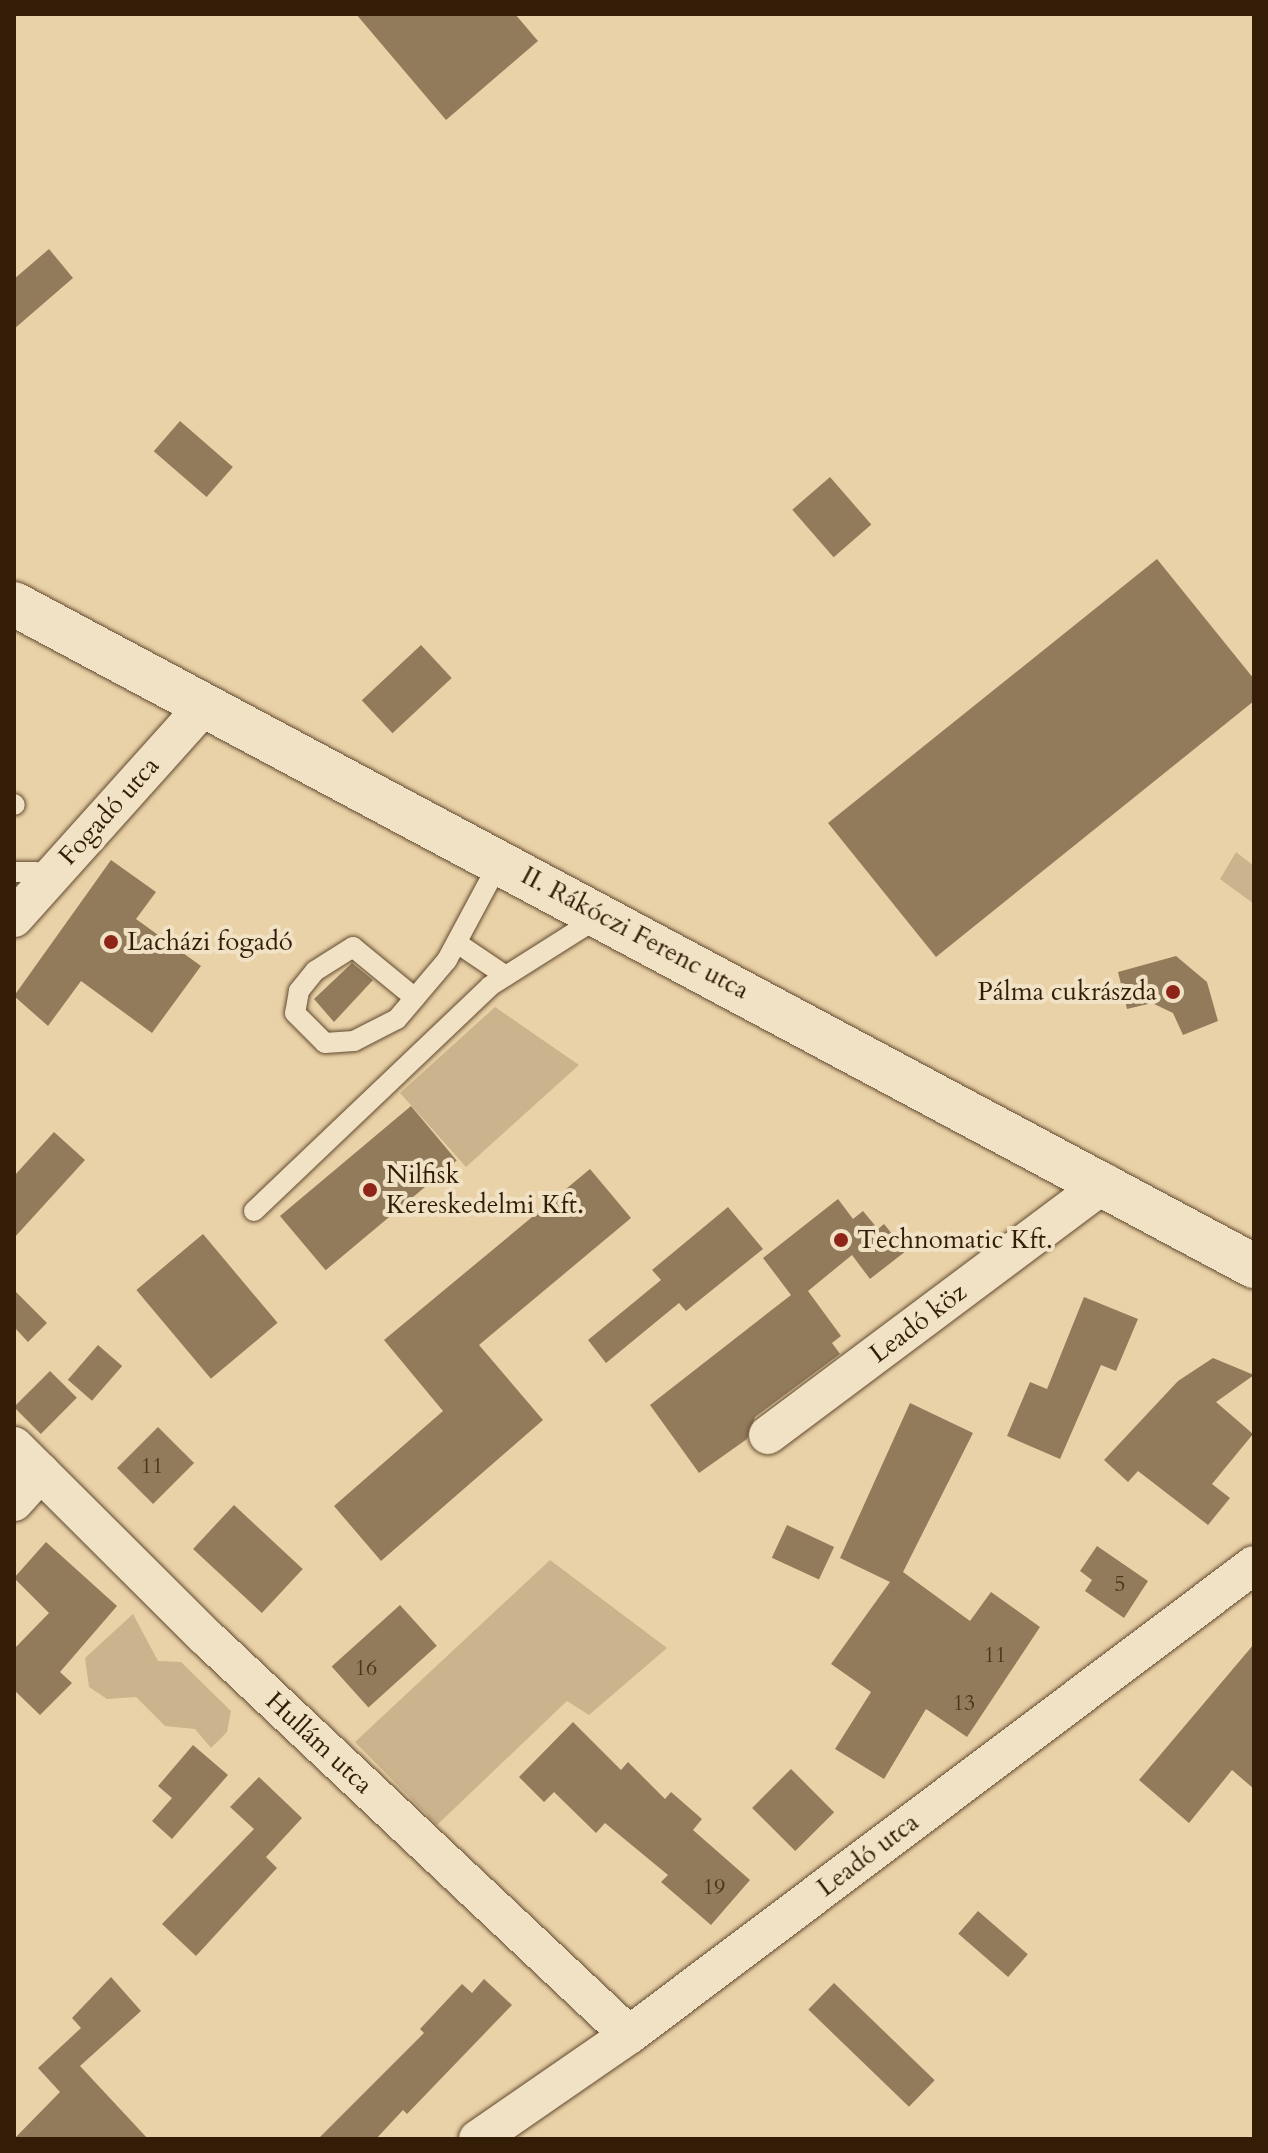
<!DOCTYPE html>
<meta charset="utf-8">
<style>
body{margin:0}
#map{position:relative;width:1268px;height:2153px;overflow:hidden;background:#ead2a8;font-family:Cardo,serif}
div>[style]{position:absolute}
.green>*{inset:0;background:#cbb38d}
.building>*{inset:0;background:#927b5b;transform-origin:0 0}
.roads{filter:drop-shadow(0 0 2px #614a2f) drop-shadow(0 0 2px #614a2f)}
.service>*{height:20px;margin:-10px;padding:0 10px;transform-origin:10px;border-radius:10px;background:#f1e2c6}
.minor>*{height:38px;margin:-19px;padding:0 19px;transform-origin:19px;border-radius:19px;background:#f1e2c6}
.secondary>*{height:44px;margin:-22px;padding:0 22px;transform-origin:22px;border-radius:22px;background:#f1e2c6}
.dots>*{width:22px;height:22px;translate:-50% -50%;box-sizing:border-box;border:4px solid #f1e2c6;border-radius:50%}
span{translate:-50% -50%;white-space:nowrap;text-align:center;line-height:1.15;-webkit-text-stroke:8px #f1e2c6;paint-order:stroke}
.number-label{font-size:22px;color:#4b341c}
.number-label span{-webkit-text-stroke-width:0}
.street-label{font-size:26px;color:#331d07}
.poi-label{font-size:26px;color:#331d07}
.left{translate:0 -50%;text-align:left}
.right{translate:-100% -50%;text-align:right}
.frame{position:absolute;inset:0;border:16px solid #331d07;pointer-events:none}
</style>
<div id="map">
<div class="green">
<div style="clip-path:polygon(1236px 852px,1254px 866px,1254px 904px,1220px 879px)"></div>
<div style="clip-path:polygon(495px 1007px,579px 1065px,466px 1167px,400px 1093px)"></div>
<div style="clip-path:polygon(550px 1560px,667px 1648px,589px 1715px,567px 1701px,437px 1825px,355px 1742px)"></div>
<div style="clip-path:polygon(133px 1614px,158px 1661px,181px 1662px,231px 1711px,227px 1732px,211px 1748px,195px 1729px,165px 1726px,136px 1697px,107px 1699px,89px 1687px,85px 1658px)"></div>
</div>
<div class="building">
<div style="clip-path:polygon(356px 14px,515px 14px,538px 41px,446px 120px)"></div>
<div style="clip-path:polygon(49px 249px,73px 278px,14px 329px,14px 279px)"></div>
<div style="left:180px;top:421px;width:70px;height:40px;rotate:41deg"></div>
<div style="left:830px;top:477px;width:63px;height:50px;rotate:49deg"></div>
<div style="clip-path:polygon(1157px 559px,1254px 679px,1254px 701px,936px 957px,828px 823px)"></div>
<div style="left:421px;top:645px;width:45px;height:81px;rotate:47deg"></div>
<div style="clip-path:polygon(111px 860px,156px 892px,136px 919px,201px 966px,152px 1033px,81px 981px,48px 1026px,14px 996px)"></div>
<div style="clip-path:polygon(1176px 956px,1207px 982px,1218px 1021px,1183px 1035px,1173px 1013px,1152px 1003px,1127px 1009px,1118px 972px)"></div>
<div style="clip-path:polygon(352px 963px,373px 980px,334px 1022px,314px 999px)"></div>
<div style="left:411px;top:1106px;width:71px;height:171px;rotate:50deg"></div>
<div style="clip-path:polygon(54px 1132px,85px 1160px,14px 1238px,14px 1176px)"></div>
<div style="clip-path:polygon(590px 1169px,631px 1218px,479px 1345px,543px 1420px,381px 1561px,334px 1506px,443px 1411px,384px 1340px)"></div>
<div style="clip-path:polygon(838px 1199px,853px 1219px,863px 1211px,878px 1229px,884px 1224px,906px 1251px,870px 1279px,852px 1255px,808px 1291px,841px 1336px,832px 1343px,840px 1354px,755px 1417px,747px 1439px,699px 1473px,650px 1405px,791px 1295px,763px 1258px)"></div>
<div style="clip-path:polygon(728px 1207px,763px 1249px,686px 1311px,679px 1303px,606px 1363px,588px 1340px,661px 1280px,652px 1270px)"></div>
<div style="left:203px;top:1234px;width:116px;height:87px;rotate:50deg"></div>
<div style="clip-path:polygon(14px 1290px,47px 1323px,28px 1342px,14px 1327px)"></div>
<div style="clip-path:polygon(1084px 1297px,1138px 1319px,1116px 1371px,1101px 1365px,1060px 1459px,1007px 1436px,1030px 1382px,1047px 1389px)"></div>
<div style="left:98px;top:1345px;width:32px;height:46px;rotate:41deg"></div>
<div style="clip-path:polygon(1213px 1358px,1254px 1375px,1216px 1402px,1253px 1434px,1212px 1484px,1230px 1498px,1208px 1525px,1138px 1471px,1128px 1482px,1104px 1460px,1178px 1381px)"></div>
<div style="left:50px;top:1371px;width:38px;height:51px;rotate:45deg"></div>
<div style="clip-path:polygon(910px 1403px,973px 1433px,903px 1572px,970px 1621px,991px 1592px,1040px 1627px,967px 1737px,926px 1709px,884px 1779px,835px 1749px,871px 1692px,831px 1664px,890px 1582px,840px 1558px)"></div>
<div style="left:158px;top:1427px;width:51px;height:58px;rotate:45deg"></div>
<div style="left:234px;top:1505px;width:94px;height:60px;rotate:43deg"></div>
<div style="left:787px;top:1525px;width:52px;height:36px;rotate:25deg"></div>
<div style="clip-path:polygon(46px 1542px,117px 1606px,60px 1672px,72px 1683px,40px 1715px,14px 1690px,14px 1649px,49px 1613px,14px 1578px)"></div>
<div style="clip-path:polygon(1097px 1546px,1148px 1581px,1124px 1618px,1085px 1591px,1092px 1580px,1080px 1571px)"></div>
<div style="left:400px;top:1605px;width:55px;height:92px;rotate:48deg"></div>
<div style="clip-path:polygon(1254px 1644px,1254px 1789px,1232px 1770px,1189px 1823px,1139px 1780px)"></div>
<div style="clip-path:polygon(573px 1722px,621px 1770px,628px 1762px,665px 1799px,671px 1792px,702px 1819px,693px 1830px,750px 1880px,711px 1925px,661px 1882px,668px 1875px,605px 1823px,596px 1833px,554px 1792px,544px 1802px,519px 1777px)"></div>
<div style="clip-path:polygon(193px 1745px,228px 1775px,172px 1839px,152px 1821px,172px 1798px,158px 1786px)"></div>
<div style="left:791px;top:1769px;width:61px;height:55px;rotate:45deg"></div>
<div style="clip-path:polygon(259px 1777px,302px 1818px,266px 1857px,277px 1868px,196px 1956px,162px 1924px,254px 1829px,230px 1807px)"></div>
<div style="left:978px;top:1911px;width:66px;height:30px;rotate:41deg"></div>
<div style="clip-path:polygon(111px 1977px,141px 2011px,80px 2066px,148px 2139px,14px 2139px,60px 2092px,38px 2068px,81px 2028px,72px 2018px)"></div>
<div style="clip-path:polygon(484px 1979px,512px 2005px,407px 2114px,403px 2110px,376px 2139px,318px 2139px,424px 2033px,420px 2029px,462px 1984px,472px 1993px)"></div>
<div style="left:834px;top:1983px;width:140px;height:37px;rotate:44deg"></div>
</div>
<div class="roads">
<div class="service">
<div style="left:14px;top:804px;width:1px;rotate:45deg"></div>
<div style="left:14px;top:872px;width:21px"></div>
<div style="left:35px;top:872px;width:14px;rotate:39deg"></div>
<div style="left:457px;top:943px;width:59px;rotate:34deg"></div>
<div style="left:415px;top:998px;width:80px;rotate:-140.6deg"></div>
<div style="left:353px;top:947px;width:45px;rotate:147.7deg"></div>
<div style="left:315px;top:971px;width:26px;rotate:129deg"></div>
<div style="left:299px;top:991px;width:22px;rotate:100deg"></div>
<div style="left:295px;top:1013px;width:42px;rotate:45deg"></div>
<div style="left:325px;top:1043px;width:29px;rotate:-4deg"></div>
<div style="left:354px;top:1041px;width:48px;rotate:-27.1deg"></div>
<div style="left:397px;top:1019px;width:77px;rotate:-49.7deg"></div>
<div style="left:447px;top:960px;width:112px;rotate:-61.8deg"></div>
<div style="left:254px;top:1211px;width:326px;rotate:-43.6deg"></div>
<div style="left:490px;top:986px;width:129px;rotate:-32.3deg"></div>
</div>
<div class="minor">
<div style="left:14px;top:918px;width:286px;rotate:-48.1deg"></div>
<div style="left:768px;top:1435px;width:421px;rotate:-36.8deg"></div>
<div style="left:14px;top:1446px;width:272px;rotate:44.9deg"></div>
<div style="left:207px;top:1638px;width:579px;rotate:43.25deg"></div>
<div style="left:14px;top:1502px;width:40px;rotate:-48deg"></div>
<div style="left:478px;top:2139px;width:183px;rotate:-34.6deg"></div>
<div style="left:629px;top:2035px;width:782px;rotate:-36.94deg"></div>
</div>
<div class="secondary">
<div style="left:14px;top:604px;width:1406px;rotate:28.1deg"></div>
</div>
</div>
<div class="dots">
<div style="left:111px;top:942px;background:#8f2418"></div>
<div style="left:1173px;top:992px;background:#8f2418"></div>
<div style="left:370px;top:1190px;background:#8f2418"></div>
<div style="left:841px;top:1240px;background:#8f2418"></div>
</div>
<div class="number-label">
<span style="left:152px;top:1467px">11</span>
<span style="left:1120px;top:1585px">5</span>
<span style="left:995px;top:1656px">11</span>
<span style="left:366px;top:1669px">16</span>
<span style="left:964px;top:1704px">13</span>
<span style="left:714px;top:1888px">19</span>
</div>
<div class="street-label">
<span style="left:109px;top:811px;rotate:-48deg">Fogadó utca</span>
<span style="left:635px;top:933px;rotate:28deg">II. Rákóczi Ferenc utca</span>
<span style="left:918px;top:1323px;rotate:-37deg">Leadó köz</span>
<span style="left:319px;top:1743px;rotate:43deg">Hullám utca</span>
<span style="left:868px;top:1855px;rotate:-37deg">Leadó utca</span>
</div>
<div class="poi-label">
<span class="left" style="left:127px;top:942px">Lacházi fogadó</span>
<span class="right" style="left:1157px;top:992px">Pálma cukrászda</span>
<span class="left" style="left:386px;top:1190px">Nilfisk<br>Kereskedelmi Kft.</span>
<span class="left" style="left:857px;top:1240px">Technomatic Kft.</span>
</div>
<div class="frame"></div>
</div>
